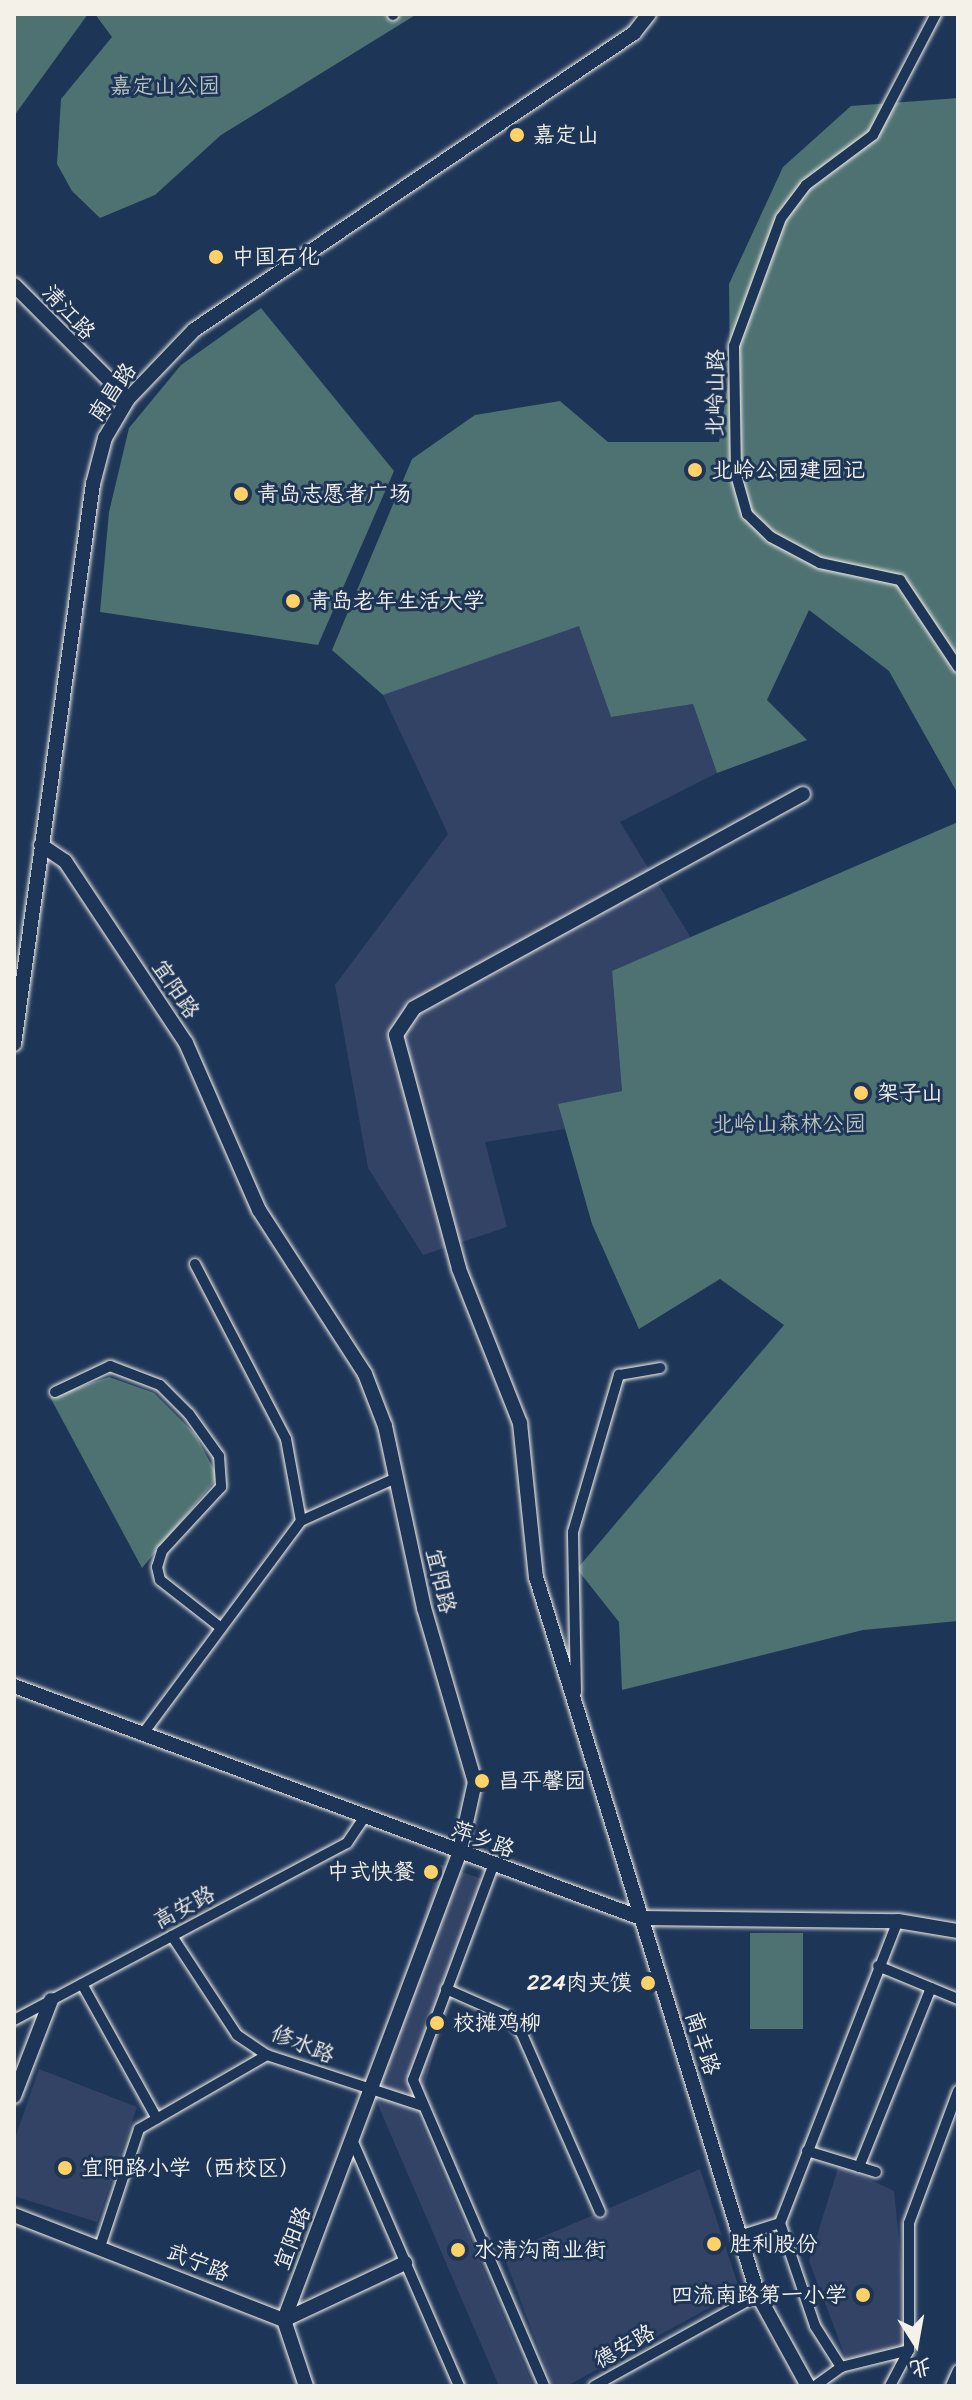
<!DOCTYPE html>
<meta charset="utf-8">
<style>
body{margin:0}
#map{position:relative;width:972px;height:2400px;overflow:hidden;background:#1d3557;font-family:Sriracha,"LXGW WenKai TC",sans-serif}
div>[style]{position:absolute}
.built>*{inset:0;background:#334365}
.green>*{inset:0;background:#4e7172;transform-origin:0 0}
.roads{filter:drop-shadow(0 0 2px #f4f1e8) drop-shadow(0 0 2px #f4f1e8)}
.street>*{height:10px;margin:-5px;padding:0 5px;transform-origin:5px;border-radius:5px;background:#1d3557}
.secondary>*{height:14px;margin:-7px;padding:0 7px;transform-origin:7px;border-radius:7px;background:#1d3557}
.dots>*{width:22px;height:22px;translate:-50% -50%;box-sizing:border-box;border:4px solid #1d3557;border-radius:50%}
span{translate:-50% -50%;white-space:nowrap;text-align:center;line-height:1.15;-webkit-text-stroke:6px #1d3557;paint-order:stroke}
.park-label{font-size:22px;color:#bac4bf}
.poi-label{font-size:22px;color:#f4f1e8}
.left{translate:0 -50%;text-align:left}
.right{translate:-100% -50%;text-align:right}
.street-label{font-size:22px;color:#f4f1e8}
.frame{position:absolute;inset:0;border:16px solid #f4f1e8;pointer-events:none}
.north{position:absolute;left:876px;top:2304px;width:80px;height:80px;-webkit-text-stroke:6px #1d3557;paint-order:stroke;rotate:169deg;font-size:22px;font-weight:700;line-height:32px;text-align:center;color:#f4f1e8}
.north::after{content:'';display:block;margin:auto;width:28px;height:36px;background:#f4f1e8;clip-path:polygon(50% 0,100% 100%,50% 72%,0 100%)}
</style>
<div id="map">
<div class="built">
<div style="clip-path:polygon(580px 625px,611px 717px,693px 704px,717px 773px,620px 822px,691px 938px,612px 972px,622px 1091px,559px 1104px,565px 1129px,485px 1142px,507px 1227px,423px 1255px,368px 1168px,335px 985px,448px 834px,383px 695px)"></div>
<div style="clip-path:polygon(439px 1864px,482px 1879px,417px 2114px,533px 2386px,499px 2386px,372px 2091px)"></div>
<div style="clip-path:polygon(39px 2069px,137px 2107px,97px 2222px,14px 2196px,14px 2141px)"></div>
<div style="clip-path:polygon(839px 2165px,894px 2191px,908px 2328px,907px 2347px,847px 2361px,809px 2261px)"></div>
<div style="clip-path:polygon(700px 2169px,740px 2291px,567px 2386px,553px 2386px,503px 2254px)"></div>
</div>
<div class="green">
<div style="clip-path:polygon(14px 14px,88px 14px,14px 116px)"></div>
<div style="clip-path:polygon(95px 14px,417px 14px,221px 135px,155px 195px,100px 218px,72px 191px,57px 164px,61px 99px,112px 37px)"></div>
<div style="clip-path:polygon(958px 98px,958px 794px,889px 671px,809px 610px,767px 700px,807px 740px,717px 773px,693px 704px,611px 717px,579px 626px,383px 695px,332px 650px,412px 459px,475px 415px,560px 401px,608px 442px,719px 442px,730px 371px,729px 284px,783px 167px,851px 106px)"></div>
<div style="clip-path:polygon(261px 308px,394px 471px,318px 645px,100px 612px,109px 512px,129px 428px,181px 365px)"></div>
<div style="clip-path:polygon(958px 822px,958px 1621px,863px 1630px,622px 1690px,619px 1622px,577px 1569px,784px 1325px,720px 1279px,639px 1329px,592px 1224px,558px 1104px,622px 1091px,612px 971px)"></div>
<div style="clip-path:polygon(109px 1377px,154px 1393px,195px 1434px,218px 1477px,142px 1568px,50px 1397px)"></div>
<div style="left:750px;top:1933px;width:53px;height:96px"></div>
</div>
<div class="roads">
<div class="street">
<div style="left:936px;top:14px;width:136px;rotate:117.5deg"></div>
<div style="left:873px;top:135px;width:84px;rotate:143.3deg"></div>
<div style="left:806px;top:185px;width:41px;rotate:127.1deg"></div>
<div style="left:781px;top:218px;width:136px;rotate:110.2deg"></div>
<div style="left:734px;top:346px;width:129px;rotate:89.1deg"></div>
<div style="left:736px;top:475px;width:41px;rotate:74.2deg"></div>
<div style="left:747px;top:514px;width:33px;rotate:44deg"></div>
<div style="left:771px;top:537px;width:55px;rotate:28deg"></div>
<div style="left:820px;top:563px;width:82px;rotate:12deg"></div>
<div style="left:900px;top:580px;width:105px;rotate:56.3deg"></div>
<div style="left:393px;top:15px;width:1px;rotate:-45deg"></div>
<div style="left:195px;top:1264px;width:197px;rotate:62.5deg"></div>
<div style="left:286px;top:1439px;width:83px;rotate:79.6deg"></div>
<div style="left:55px;top:1392px;width:61px;rotate:-25.3deg"></div>
<div style="left:110px;top:1366px;width:53px;rotate:20.8deg"></div>
<div style="left:160px;top:1385px;width:41px;rotate:45deg"></div>
<div style="left:189px;top:1414px;width:52px;rotate:54.5deg"></div>
<div style="left:219px;top:1456px;width:31px;rotate:86deg"></div>
<div style="left:221px;top:1487px;width:87px;rotate:132.7deg"></div>
<div style="left:162px;top:1551px;width:17px;rotate:107deg"></div>
<div style="left:157px;top:1567px;width:13px;rotate:77deg"></div>
<div style="left:160px;top:1580px;width:76px;rotate:38.1deg"></div>
<div style="left:576px;top:1692px;width:160px;rotate:-91.1deg"></div>
<div style="left:573px;top:1532px;width:164px;rotate:-73.7deg"></div>
<div style="left:619px;top:1375px;width:42px;rotate:-9.7deg"></div>
<div style="left:142px;top:1735px;width:267px;rotate:-53.4deg"></div>
<div style="left:301px;top:1521px;width:104px;rotate:-24.4deg"></div>
<div style="left:493px;top:1866px;width:228px;rotate:110.5deg"></div>
<div style="left:413px;top:2080px;width:333px;rotate:66.8deg"></div>
<div style="left:172px;top:1936px;width:118px;rotate:56.7deg"></div>
<div style="left:237px;top:2035px;width:36px;rotate:34deg"></div>
<div style="left:267px;top:2055px;width:164px;rotate:18.1deg"></div>
<div style="left:878px;top:1966px;width:87px;rotate:22.4deg"></div>
<div style="left:82px;top:1984px;width:154px;rotate:60.9deg"></div>
<div style="left:446px;top:1989px;width:67px;rotate:23.9deg"></div>
<div style="left:507px;top:2016px;width:23px;rotate:50deg"></div>
<div style="left:522px;top:2034px;width:194px;rotate:66.3deg"></div>
<div style="left:14px;top:2020px;width:377px;rotate:-28deg"></div>
<div style="left:347px;top:1843px;width:30px;rotate:-56deg"></div>
<div style="left:353px;top:2142px;width:266px;rotate:66.5deg"></div>
<div style="left:807px;top:2151px;width:72px;rotate:16.9deg"></div>
<div style="left:859px;top:2167px;width:193px;rotate:-68.1deg"></div>
<div style="left:780px;top:2223px;width:109px;rotate:71.2deg"></div>
<div style="left:815px;top:2326px;width:49px;rotate:57.6deg"></div>
<div style="left:739px;top:2236px;width:43px;rotate:-17.6deg"></div>
<div style="left:780px;top:2223px;width:324px;rotate:-68.7deg"></div>
<div style="left:100px;top:2247px;width:124px;rotate:-71.7deg"></div>
<div style="left:139px;top:2129px;width:148px;rotate:-30deg"></div>
<div style="left:594px;top:2386px;width:188px;rotate:-29deg"></div>
<div style="left:815px;top:2386px;width:32px;rotate:-36deg"></div>
<div style="left:841px;top:2367px;width:70px;rotate:-14deg"></div>
<div style="left:890px;top:2386px;width:41px;rotate:-62.2deg"></div>
<div style="left:909px;top:2350px;width:127px;rotate:-90deg"></div>
<div style="left:909px;top:2223px;width:141px;rotate:-69.6deg"></div>
<div style="left:951px;top:2386px;width:17px;rotate:-66deg"></div>
</div>
<div class="secondary">
<div style="left:14px;top:285px;width:161px;rotate:45deg"></div>
<div style="left:803px;top:794px;width:444px;rotate:151.2deg"></div>
<div style="left:414px;top:1008px;width:32px;rotate:124deg"></div>
<div style="left:396px;top:1035px;width:242px;rotate:74.9deg"></div>
<div style="left:459px;top:1269px;width:166px;rotate:68.4deg"></div>
<div style="left:520px;top:1423px;width:155px;rotate:84.1deg"></div>
<div style="left:536px;top:1577px;width:752px;rotate:72.82deg"></div>
<div style="left:758px;top:2295px;width:104px;rotate:61.2deg"></div>
<div style="left:41px;top:845px;width:29px;rotate:34deg"></div>
<div style="left:65px;top:861px;width:219px;rotate:56.4deg"></div>
<div style="left:186px;top:1043px;width:182px;rotate:66.4deg"></div>
<div style="left:259px;top:1210px;width:195px;rotate:57.1deg"></div>
<div style="left:365px;top:1374px;width:56px;rotate:69deg"></div>
<div style="left:385px;top:1426px;width:186px;rotate:77.9deg"></div>
<div style="left:424px;top:1608px;width:181px;rotate:73.7deg"></div>
<div style="left:475px;top:1782px;width:74px;rotate:102.5deg"></div>
<div style="left:459px;top:1854px;width:498px;rotate:110.6deg"></div>
<div style="left:284px;top:2320px;width:70px;rotate:71.6deg"></div>
<div style="left:14px;top:1044px;width:566px;rotate:-81.97deg"></div>
<div style="left:93px;top:484px;width:48px;rotate:-75.4deg"></div>
<div style="left:105px;top:438px;width:45px;rotate:-59.5deg"></div>
<div style="left:128px;top:399px;width:95px;rotate:-46.3deg"></div>
<div style="left:194px;top:330px;width:531px;rotate:-34.02deg"></div>
<div style="left:634px;top:33px;width:24px;rotate:-52deg"></div>
<div style="left:14px;top:1686px;width:669px;rotate:20.31deg"></div>
<div style="left:641px;top:1918px;width:257px;rotate:0.7deg"></div>
<div style="left:898px;top:1921px;width:61px;rotate:9.5deg"></div>
<div style="left:14px;top:2096px;width:103px;rotate:-68.9deg"></div>
<div style="left:14px;top:2215px;width:290px;rotate:21.3deg"></div>
<div style="left:284px;top:2320px;width:134px;rotate:-25.2deg"></div>
</div>
</div>
<div class="dots">
<div style="left:517px;top:135px;background:#ffd166"></div>
<div style="left:216px;top:257px;background:#ffd166"></div>
<div style="left:695px;top:470px;background:#ffd166"></div>
<div style="left:241px;top:494px;background:#ffd166"></div>
<div style="left:293px;top:601px;background:#ffd166"></div>
<div style="left:861px;top:1093px;background:#ffd166"></div>
<div style="left:482px;top:1781px;background:#ffd166"></div>
<div style="left:431px;top:1872px;background:#ffd166"></div>
<div style="left:648px;top:1983px;background:#ffd166"></div>
<div style="left:437px;top:2023px;background:#ffd166"></div>
<div style="left:65px;top:2168px;background:#ffd166"></div>
<div style="left:714px;top:2244px;background:#ffd166"></div>
<div style="left:458px;top:2250px;background:#ffd166"></div>
<div style="left:863px;top:2295px;background:#ffd166"></div>
</div>
<div class="park-label">
<span style="left:165px;top:86px">嘉定山公园</span>
<span style="left:789px;top:1124px">北岭山森林公园</span>
</div>
<div class="poi-label">
<span class="left" style="left:533px;top:135px">嘉定山</span>
<span class="left" style="left:232px;top:257px">中国石化</span>
<span class="left" style="left:711px;top:470px">北岭公园建园记</span>
<span class="left" style="left:257px;top:494px">青岛志愿者广场</span>
<span class="left" style="left:309px;top:601px">青岛老年生活大学</span>
<span class="left" style="left:877px;top:1093px">架子山</span>
<span class="left" style="left:498px;top:1781px">昌平馨园</span>
<span class="right" style="left:415px;top:1872px">中式快餐</span>
<span class="right" style="left:632px;top:1983px">224肉夹馍</span>
<span class="left" style="left:453px;top:2023px">校摊鸡柳</span>
<span class="left" style="left:81px;top:2168px">宜阳路小学（西校区）</span>
<span class="left" style="left:730px;top:2244px">胜利股份</span>
<span class="left" style="left:474px;top:2250px">水清沟商业街</span>
<span class="right" style="left:847px;top:2295px">四流南路第一小学</span>
</div>
<div class="street-label">
<span style="left:69px;top:312px;rotate:47deg">清江路</span>
<span style="left:112px;top:392px;rotate:-55deg">南昌路</span>
<span style="left:715px;top:393px;rotate:-89deg">北岭山路</span>
<span style="left:176px;top:989px;rotate:56deg">宜阳路</span>
<span style="left:441px;top:1581px;rotate:77deg">宜阳路</span>
<span style="left:483px;top:1839px;rotate:20deg">萍乡路</span>
<span style="left:184px;top:1907px;rotate:-28deg">高安路</span>
<span style="left:703px;top:2043px;rotate:72deg">南丰路</span>
<span style="left:303px;top:2044px;rotate:22deg">修水路</span>
<span style="left:292px;top:2238px;rotate:-69deg">宜阳路</span>
<span style="left:198px;top:2262px;rotate:22deg">武宁路</span>
<span style="left:624px;top:2346px;rotate:-29deg">德安路</span>
</div>
<div class="frame"></div>
<div class="north">北</div>
</div>
